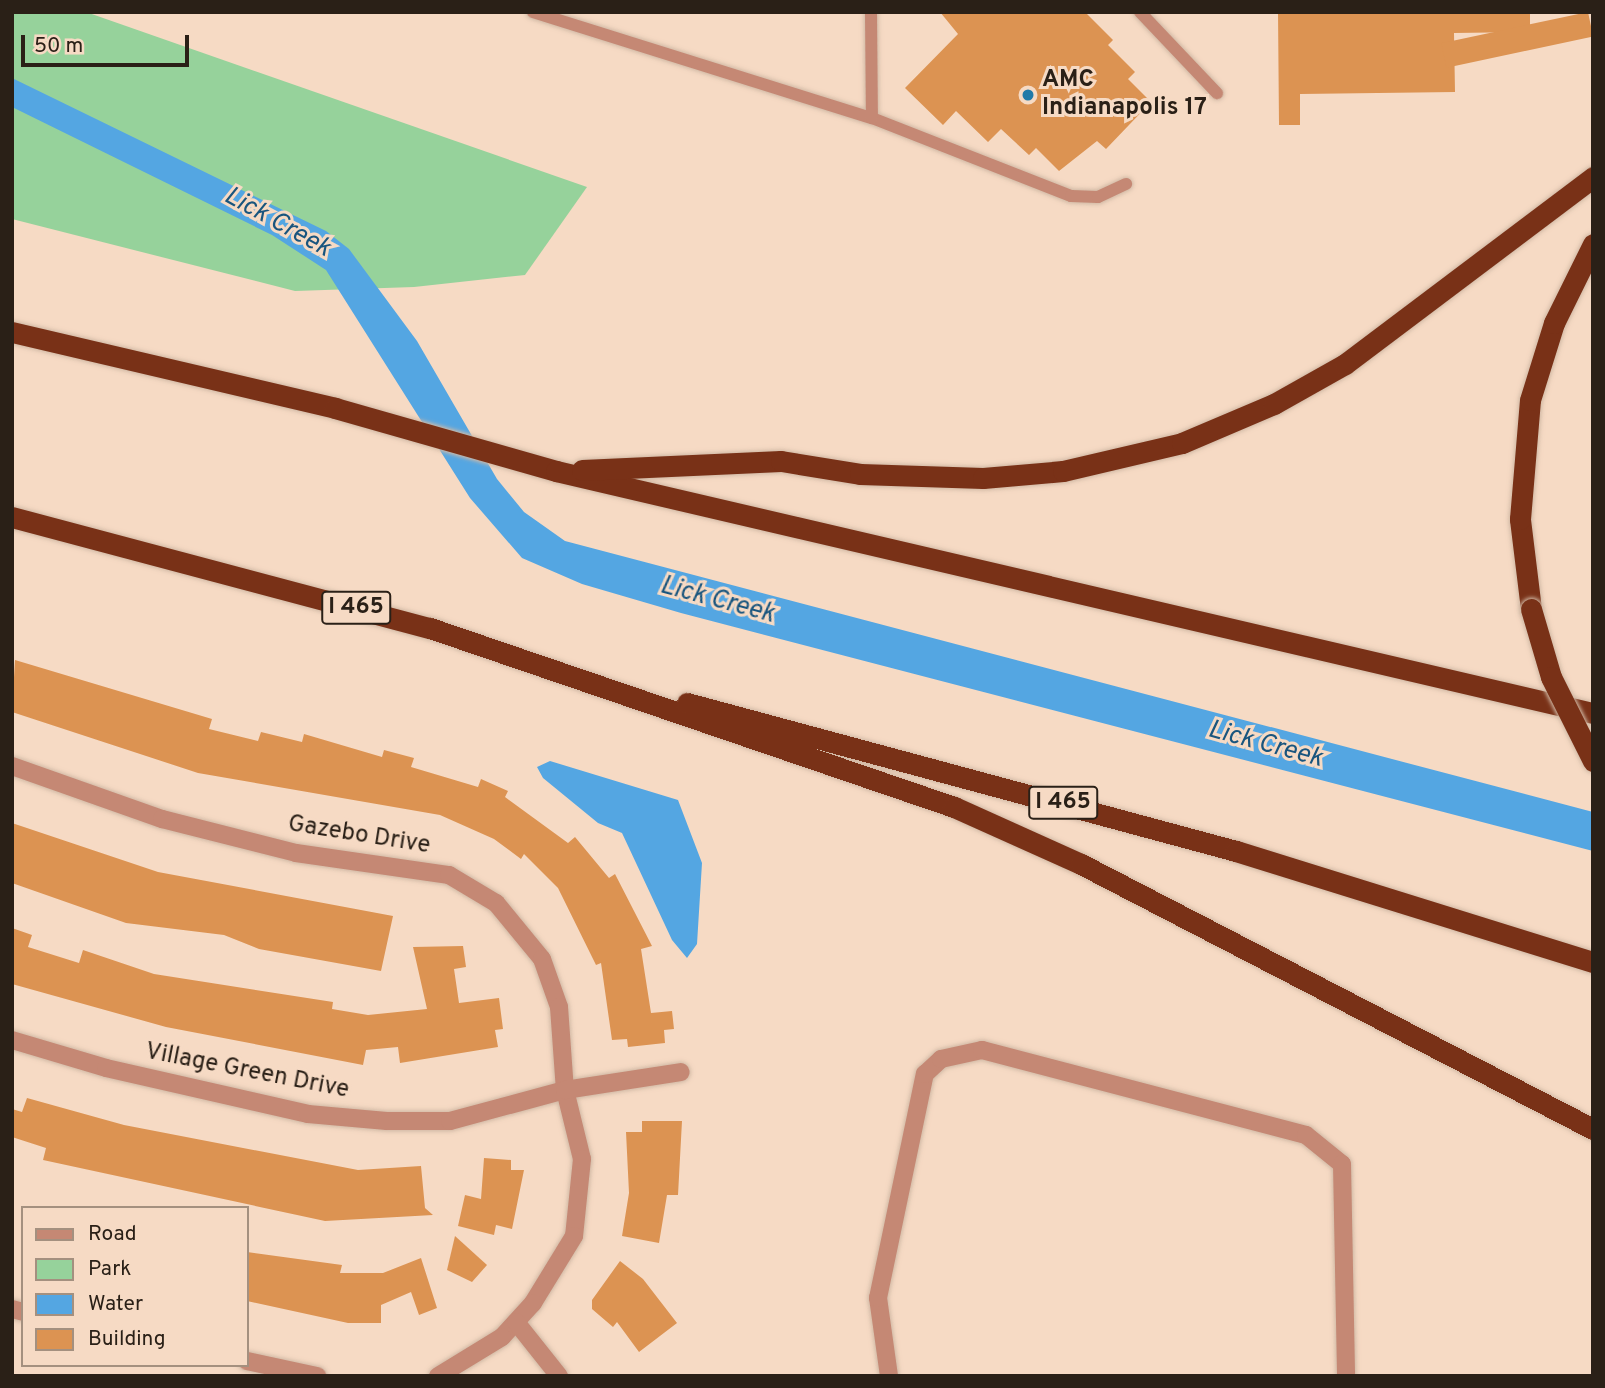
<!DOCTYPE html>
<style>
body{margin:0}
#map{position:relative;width:1605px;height:1388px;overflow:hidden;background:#f6dac4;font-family:Overpass,sans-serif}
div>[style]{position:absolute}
.green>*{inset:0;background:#96d29b}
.water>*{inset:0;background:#54a6e2}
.building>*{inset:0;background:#dc9352;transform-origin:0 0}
.roads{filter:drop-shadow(0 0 2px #d1b9a5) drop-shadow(0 0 2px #d1b9a5)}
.lane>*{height:12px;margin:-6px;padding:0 6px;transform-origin:6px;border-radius:6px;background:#c58874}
.street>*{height:18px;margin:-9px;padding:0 9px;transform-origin:9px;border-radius:9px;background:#c58874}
.highway>*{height:21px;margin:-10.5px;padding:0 10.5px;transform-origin:10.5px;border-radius:10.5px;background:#793117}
.bridges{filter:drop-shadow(0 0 2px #d1b9a5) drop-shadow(0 0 2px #d1b9a5)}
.highway-bridge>*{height:21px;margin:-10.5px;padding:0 10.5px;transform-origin:10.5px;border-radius:10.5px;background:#793117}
.dots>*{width:19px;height:19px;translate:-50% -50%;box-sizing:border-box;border:4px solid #f6dac4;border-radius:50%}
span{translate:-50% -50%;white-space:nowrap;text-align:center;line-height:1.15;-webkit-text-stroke:6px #f6dac4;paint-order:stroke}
.shield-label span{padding:2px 5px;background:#f6dac4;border:2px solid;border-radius:5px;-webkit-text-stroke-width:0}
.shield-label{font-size:23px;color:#2a2017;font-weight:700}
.poi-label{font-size:24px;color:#2a2017;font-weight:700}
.left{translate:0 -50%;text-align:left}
.street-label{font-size:24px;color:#2a2017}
.water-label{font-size:26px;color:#19557e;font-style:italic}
.frame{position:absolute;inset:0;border:14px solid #2a2017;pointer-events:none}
.legend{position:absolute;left:21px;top:1206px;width:228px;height:161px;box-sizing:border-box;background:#f6dac4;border:2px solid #a4907f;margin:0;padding:9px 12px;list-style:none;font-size:21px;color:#2a2017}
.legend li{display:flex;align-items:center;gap:14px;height:35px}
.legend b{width:35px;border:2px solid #a4907f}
.scale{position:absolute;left:21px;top:35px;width:168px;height:32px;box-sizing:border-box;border:4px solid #2a2017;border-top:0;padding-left:9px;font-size:21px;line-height:24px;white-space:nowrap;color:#2a2017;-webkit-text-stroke:5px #f6dac4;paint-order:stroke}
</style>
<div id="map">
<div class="green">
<div style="clip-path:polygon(12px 12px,86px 12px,587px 187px,525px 275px,414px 287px,295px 291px,12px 219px)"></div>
</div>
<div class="water">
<div style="clip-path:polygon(12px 78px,326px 231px,349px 249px,417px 341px,497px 479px,524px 512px,565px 541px,1593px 812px,1593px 851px,681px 613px,582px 584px,522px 558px,470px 498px,326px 270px,272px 235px,12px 107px)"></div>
<div style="clip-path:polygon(550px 761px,678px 800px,702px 863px,697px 944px,687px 958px,672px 940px,622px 833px,598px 823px,543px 778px,537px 767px)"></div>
</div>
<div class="building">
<div style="clip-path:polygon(940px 12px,1085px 12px,1113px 40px,1108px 45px,1135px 72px,1128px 79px,1151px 102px,1106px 149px,1097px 141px,1059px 171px,1036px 148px,1029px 155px,1001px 129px,988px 142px,956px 111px,943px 125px,905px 88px,958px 34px)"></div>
<div style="clip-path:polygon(1278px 12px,1530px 12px,1530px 32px,1454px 33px,1455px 92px,1300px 94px,1300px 125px,1279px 125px)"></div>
<div style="left:1588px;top:12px;width:25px;height:150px;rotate:78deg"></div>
<div style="clip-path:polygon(15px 660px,212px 719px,209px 729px,258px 741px,261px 732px,302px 742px,304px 734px,382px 757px,384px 750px,414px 758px,411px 767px,478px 787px,481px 779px,508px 791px,505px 797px,568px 843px,575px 837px,609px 878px,615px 874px,652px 946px,641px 949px,651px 1013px,672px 1011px,674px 1029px,664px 1030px,665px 1043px,628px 1047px,627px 1039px,612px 1040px,601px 963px,596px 965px,558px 888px,524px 854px,521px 859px,494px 839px,440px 815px,198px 773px,12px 712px)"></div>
<div style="clip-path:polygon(12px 823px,158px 872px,393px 916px,381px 971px,259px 949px,224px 935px,126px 923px,12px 883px)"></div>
<div style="clip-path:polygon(12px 928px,32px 935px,28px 947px,79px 963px,83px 950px,154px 974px,333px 1002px,332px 1009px,368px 1015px,427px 1009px,413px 947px,463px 946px,466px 967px,454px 969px,459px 1003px,499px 998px,503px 1029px,495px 1030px,498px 1047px,400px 1063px,398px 1047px,366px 1050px,363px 1065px,166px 1027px,12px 984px)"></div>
<div style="clip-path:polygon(27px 1098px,124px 1125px,358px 1170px,421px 1166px,425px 1208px,433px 1215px,325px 1221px,43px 1160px,46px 1148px,12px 1137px,12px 1109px,22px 1112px)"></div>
<div style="clip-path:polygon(642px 1121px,682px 1121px,678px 1195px,667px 1195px,659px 1243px,622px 1236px,629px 1193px,626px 1132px,642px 1132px)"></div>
<div style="clip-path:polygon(484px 1158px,511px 1160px,511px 1170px,524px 1170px,512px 1229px,496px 1225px,494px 1235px,458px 1226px,465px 1195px,481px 1199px)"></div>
<div style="clip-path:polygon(455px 1236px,487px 1265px,472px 1282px,447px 1270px)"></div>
<div style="clip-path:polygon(247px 1252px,342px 1265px,340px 1273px,383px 1273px,421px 1258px,437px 1308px,419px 1315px,411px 1292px,381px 1305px,381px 1323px,348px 1323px,247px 1301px)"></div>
<div style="clip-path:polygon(620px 1261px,643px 1279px,677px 1323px,639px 1352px,617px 1322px,613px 1327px,592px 1309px,592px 1300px)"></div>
</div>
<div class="roads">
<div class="lane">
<div style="left:533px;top:12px;width:355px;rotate:17.4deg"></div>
<div style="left:872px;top:118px;width:214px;rotate:21.4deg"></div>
<div style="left:1071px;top:196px;width:27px;rotate:2deg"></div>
<div style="left:1098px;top:197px;width:31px;rotate:-25deg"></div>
<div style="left:871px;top:12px;width:106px;rotate:89.5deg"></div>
<div style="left:1140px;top:12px;width:112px;rotate:46.5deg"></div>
</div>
<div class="street">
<div style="left:12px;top:766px;width:159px;rotate:19.5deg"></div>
<div style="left:162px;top:819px;width:138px;rotate:14.2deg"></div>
<div style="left:296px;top:853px;width:155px;rotate:8.2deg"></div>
<div style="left:449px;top:875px;width:55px;rotate:30.8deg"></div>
<div style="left:496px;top:903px;width:72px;rotate:50.6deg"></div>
<div style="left:542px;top:959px;width:51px;rotate:70.5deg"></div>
<div style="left:559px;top:1007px;width:83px;rotate:85.9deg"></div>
<div style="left:565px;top:1090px;width:71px;rotate:76.2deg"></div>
<div style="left:582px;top:1159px;width:77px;rotate:95.9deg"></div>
<div style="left:574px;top:1236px;width:79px;rotate:121.5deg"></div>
<div style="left:533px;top:1303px;width:46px;rotate:132.4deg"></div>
<div style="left:502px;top:1337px;width:75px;rotate:148.6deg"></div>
<div style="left:12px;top:1040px;width:98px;rotate:16.6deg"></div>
<div style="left:106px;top:1068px;width:207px;rotate:12.8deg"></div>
<div style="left:308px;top:1114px;width:79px;rotate:5.1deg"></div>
<div style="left:387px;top:1121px;width:63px"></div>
<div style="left:450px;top:1121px;width:119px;rotate:-15.1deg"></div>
<div style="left:565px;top:1090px;width:117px;rotate:-8.8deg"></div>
<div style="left:12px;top:1309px;width:11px;rotate:15deg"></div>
<div style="left:516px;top:1322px;width:69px;rotate:51.5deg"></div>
<div style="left:247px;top:1361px;width:72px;rotate:12.1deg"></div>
<div style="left:889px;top:1376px;width:79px;rotate:-98deg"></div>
<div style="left:878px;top:1298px;width:229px;rotate:-78.2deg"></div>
<div style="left:925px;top:1074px;width:22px;rotate:-43deg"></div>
<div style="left:941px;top:1059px;width:42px;rotate:-12.4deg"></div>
<div style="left:982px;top:1050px;width:335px;rotate:14.7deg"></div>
<div style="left:1306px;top:1135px;width:46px;rotate:38.9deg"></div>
<div style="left:1342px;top:1164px;width:212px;rotate:88.9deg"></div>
</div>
<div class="highway">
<div style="left:12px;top:332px;width:332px;rotate:13.2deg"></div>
<div style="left:335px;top:408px;width:230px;rotate:15.9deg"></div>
<div style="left:556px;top:471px;width:1065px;rotate:13.14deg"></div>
<div style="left:582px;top:470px;width:199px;rotate:-2.6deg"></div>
<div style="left:781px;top:461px;width:80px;rotate:9.3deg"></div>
<div style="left:860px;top:474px;width:123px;rotate:1.9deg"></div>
<div style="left:983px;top:478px;width:80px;rotate:-5deg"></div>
<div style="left:1063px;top:471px;width:122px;rotate:-13.2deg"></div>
<div style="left:1182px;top:443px;width:100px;rotate:-23deg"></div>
<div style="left:1274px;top:404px;width:81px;rotate:-29.4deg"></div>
<div style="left:1345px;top:364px;width:311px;rotate:-37deg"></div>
<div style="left:12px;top:517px;width:432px;rotate:14.9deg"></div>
<div style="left:430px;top:628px;width:554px;rotate:18.86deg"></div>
<div style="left:954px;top:807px;width:139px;rotate:24.2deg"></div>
<div style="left:1081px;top:864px;width:577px;rotate:27.37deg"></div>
<div style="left:1531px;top:609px;width:91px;rotate:-97deg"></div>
<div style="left:1520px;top:519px;width:119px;rotate:-85.2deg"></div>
<div style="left:1530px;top:400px;width:81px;rotate:-72.7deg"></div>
<div style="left:1554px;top:323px;width:88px;rotate:-63.7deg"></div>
<div style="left:687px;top:703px;width:569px;rotate:15.09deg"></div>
<div style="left:1236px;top:851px;width:374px;rotate:17.3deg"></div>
</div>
</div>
<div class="bridges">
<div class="highway-bridge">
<div style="left:1531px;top:609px;width:71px;rotate:73.6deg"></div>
<div style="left:1551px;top:677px;width:94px;rotate:63.4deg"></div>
</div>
</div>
<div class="dots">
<div style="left:1028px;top:95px;background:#217aa8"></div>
</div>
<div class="shield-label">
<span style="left:356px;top:608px">I 465</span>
<span style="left:1063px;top:803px">I 465</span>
</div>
<div class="poi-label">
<span class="left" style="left:1042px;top:95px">AMC<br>Indianapolis 17</span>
</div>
<div class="street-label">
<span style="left:359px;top:836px;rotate:9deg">Gazebo Drive</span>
<span style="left:247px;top:1072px;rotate:11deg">Village Green Drive</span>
</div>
<div class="water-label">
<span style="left:277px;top:223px;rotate:29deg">Lick Creek</span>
<span style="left:717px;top:601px;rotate:15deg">Lick Creek</span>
<span style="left:1265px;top:745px;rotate:15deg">Lick Creek</span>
</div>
<div class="frame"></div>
<ul class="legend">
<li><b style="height:9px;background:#c58874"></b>Road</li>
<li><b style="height:19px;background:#96d29b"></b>Park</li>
<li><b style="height:19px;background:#54a6e2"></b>Water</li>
<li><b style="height:19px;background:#dc9352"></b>Building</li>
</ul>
<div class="scale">50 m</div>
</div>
